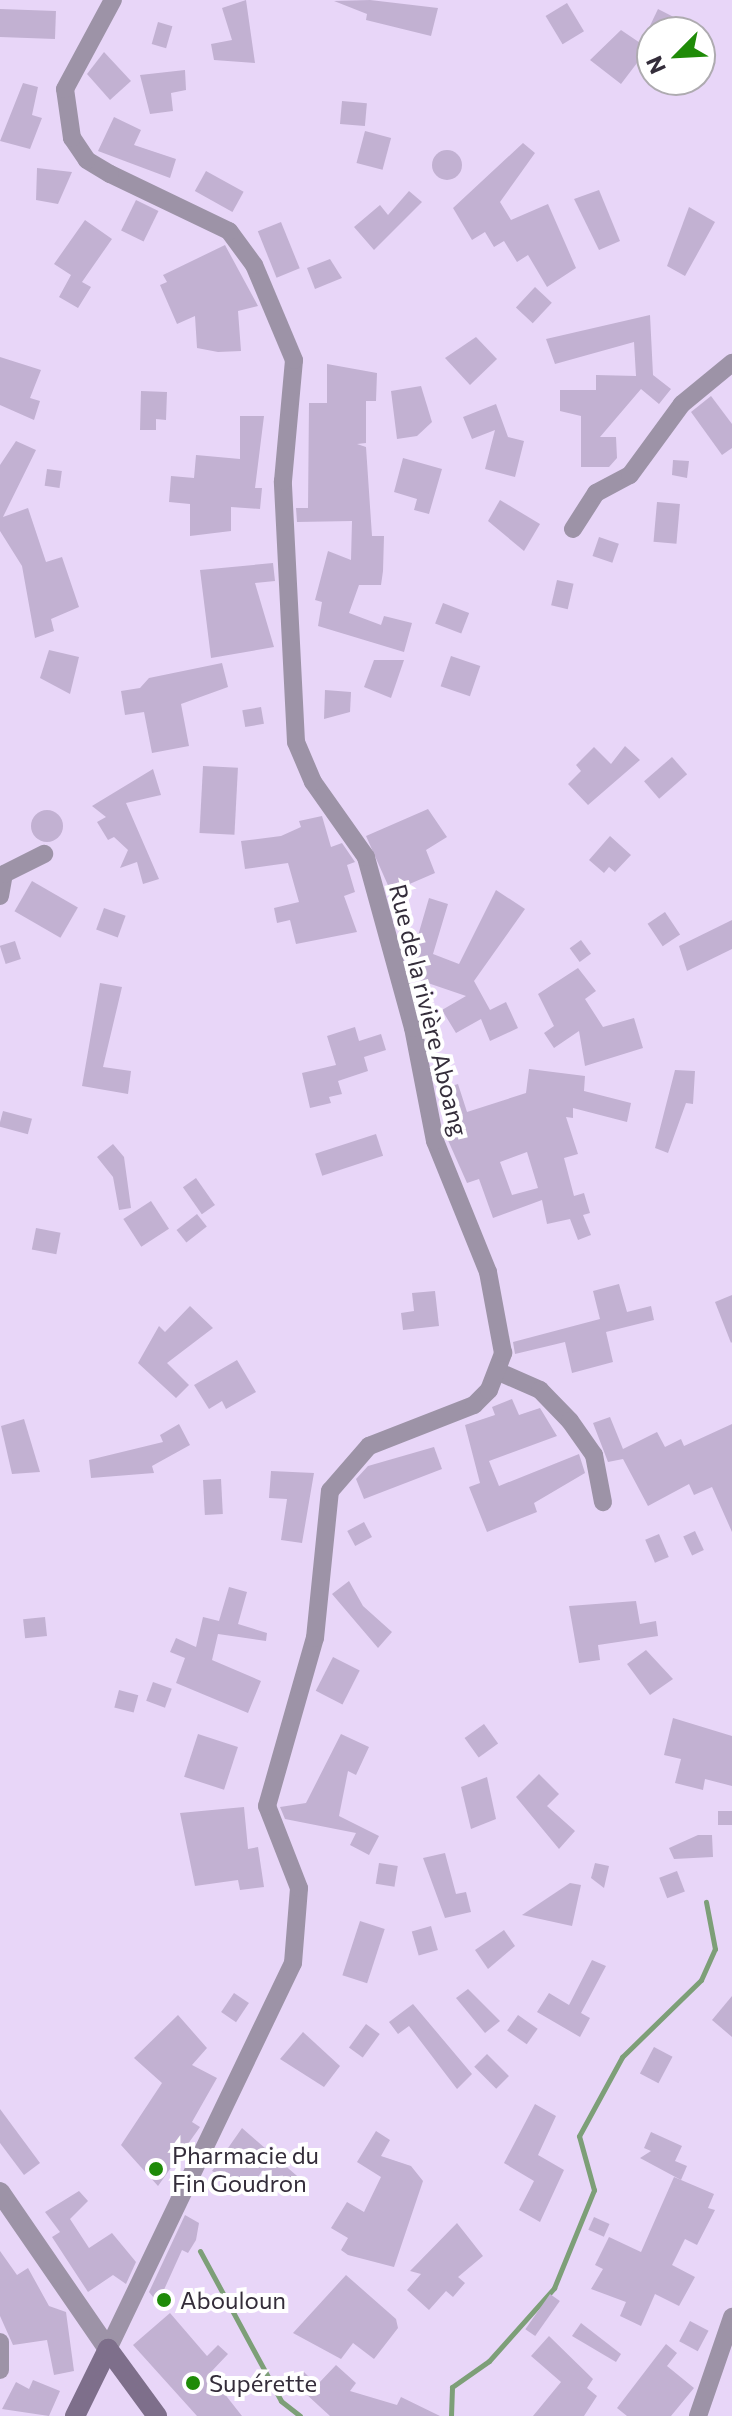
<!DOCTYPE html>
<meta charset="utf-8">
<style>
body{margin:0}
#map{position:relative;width:732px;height:2416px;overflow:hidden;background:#e8d6f8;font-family:Commissioner,sans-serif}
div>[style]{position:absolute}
.stream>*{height:5px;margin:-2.5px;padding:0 2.5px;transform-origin:2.5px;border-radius:2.5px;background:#7d9f78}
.building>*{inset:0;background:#c2b1d2;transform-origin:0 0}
.round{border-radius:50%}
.minor>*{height:18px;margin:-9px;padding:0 9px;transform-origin:9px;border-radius:9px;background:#9d93a7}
.tertiary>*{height:20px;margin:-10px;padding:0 10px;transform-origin:10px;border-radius:10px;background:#9d93a7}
.secondary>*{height:20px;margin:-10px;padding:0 10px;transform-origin:10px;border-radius:10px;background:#7e6f8b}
.dots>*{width:22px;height:22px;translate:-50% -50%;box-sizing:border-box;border:4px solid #fff;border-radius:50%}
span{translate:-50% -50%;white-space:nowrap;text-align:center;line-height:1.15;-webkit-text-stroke:8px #fff;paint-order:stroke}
.street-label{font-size:24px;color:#342d3a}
.poi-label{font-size:24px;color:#342d3a}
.left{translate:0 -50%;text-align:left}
.north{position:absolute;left:636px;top:16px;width:80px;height:80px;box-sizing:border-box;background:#fff;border:2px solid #aeabb0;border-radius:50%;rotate:246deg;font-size:22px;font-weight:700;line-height:32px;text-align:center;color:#342d3a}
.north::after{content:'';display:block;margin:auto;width:28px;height:36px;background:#1f8b08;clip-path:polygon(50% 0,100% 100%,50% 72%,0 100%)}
</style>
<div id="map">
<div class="stream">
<div style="left:200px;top:2251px;width:170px;rotate:61.6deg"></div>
<div style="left:281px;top:2401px;width:24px;rotate:38deg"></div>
<div style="left:451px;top:2416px;width:29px;rotate:-88deg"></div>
<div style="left:452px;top:2387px;width:45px;rotate:-35.1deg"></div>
<div style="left:489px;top:2361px;width:98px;rotate:-48.3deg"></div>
<div style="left:554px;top:2288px;width:106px;rotate:-67.8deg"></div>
<div style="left:594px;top:2190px;width:56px;rotate:-105.5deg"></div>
<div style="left:579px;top:2136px;width:90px;rotate:-61.4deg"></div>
<div style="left:622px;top:2057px;width:110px;rotate:-44.3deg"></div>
<div style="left:701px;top:1980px;width:34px;rotate:-66deg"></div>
<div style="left:715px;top:1949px;width:48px;rotate:-100.8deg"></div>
</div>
<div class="building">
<div style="clip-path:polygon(246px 0,255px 63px,214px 60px,211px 44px,232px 40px,222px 8px)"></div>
<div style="clip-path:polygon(370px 0,438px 8px,431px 36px,366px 20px,367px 14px,334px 1px)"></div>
<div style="left:567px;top:3px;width:33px;height:25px;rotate:59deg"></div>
<div style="left:0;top:9px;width:56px;height:28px;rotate:2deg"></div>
<div style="clip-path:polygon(658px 9px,703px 32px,647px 32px)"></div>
<div style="left:158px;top:22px;width:15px;height:23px;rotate:16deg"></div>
<div style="clip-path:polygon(621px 30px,652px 51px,652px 60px,646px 69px,637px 63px,621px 84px,590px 60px)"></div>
<div style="clip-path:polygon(104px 52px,131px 81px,110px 100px,87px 74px)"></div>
<div style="clip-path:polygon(185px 70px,186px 90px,171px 93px,173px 111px,150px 114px,140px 75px)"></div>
<div style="clip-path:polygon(23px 83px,38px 87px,32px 115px,42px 118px,30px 149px,0 141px)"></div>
<div style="left:342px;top:101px;width:25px;height:23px;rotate:5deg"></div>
<div style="clip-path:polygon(114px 117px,141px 130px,134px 145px,176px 159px,170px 178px,98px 151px)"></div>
<div style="left:365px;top:131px;width:27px;height:33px;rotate:15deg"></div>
<div style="clip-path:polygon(523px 143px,535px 153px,500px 202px,511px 220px,548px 204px,576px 268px,547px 287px,528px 255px,517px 262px,504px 241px,494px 247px,485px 232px,472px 240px,453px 208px)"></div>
<div class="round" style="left:432px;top:150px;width:30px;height:30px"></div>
<div style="clip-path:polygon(37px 168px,72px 172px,58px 204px,36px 200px)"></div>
<div style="left:206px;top:171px;width:43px;height:23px;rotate:29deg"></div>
<div style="clip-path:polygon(599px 190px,620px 241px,599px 250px,574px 199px)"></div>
<div style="clip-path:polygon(409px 191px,422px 202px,374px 250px,354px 227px,380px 205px,388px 215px)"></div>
<div style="left:136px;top:200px;width:25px;height:34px;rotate:26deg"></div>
<div style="clip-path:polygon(689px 207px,715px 222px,685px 276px,667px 266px)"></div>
<div style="clip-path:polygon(85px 220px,112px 239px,82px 282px,91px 287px,78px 308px,59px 297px,71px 275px,54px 264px)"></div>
<div style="left:281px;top:222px;width:50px;height:25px;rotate:68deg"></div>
<div style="clip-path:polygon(225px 245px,258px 306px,238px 311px,241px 351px,218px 352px,197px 348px,195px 316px,177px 324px,160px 285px,167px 282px,163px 275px)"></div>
<div style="clip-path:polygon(330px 259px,342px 278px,315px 289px,307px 268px)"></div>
<div style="left:535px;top:287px;width:23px;height:28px;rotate:43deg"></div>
<div style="clip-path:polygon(650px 315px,653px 375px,671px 389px,659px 404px,641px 389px,600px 437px,616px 437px,617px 458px,609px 467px,581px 467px,581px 416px,560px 411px,560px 390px,596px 390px,596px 375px,636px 376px,634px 342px,555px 364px,546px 339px)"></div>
<div style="clip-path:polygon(476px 337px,497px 359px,470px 385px,445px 358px)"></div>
<div style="clip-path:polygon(0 357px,41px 370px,30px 398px,40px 401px,34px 420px,0 405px)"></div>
<div style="clip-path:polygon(327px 364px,377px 373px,376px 401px,366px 401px,366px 443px,357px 444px,366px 447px,372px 536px,384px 536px,383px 571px,381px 585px,359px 585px,349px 613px,381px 625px,384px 616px,412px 623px,404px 652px,318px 626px,322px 602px,315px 600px,328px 551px,351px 560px,352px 521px,297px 522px,296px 508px,308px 508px,309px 403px,327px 403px)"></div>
<div style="clip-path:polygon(421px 386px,432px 422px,417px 436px,397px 439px,391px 391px)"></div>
<div style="clip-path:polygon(141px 391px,167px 392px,166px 420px,156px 419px,156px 430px,140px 430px)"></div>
<div style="clip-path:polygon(711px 396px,732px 424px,732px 448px,722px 455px,691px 412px)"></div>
<div style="clip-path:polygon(496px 404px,508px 437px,524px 441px,515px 477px,485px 469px,495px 430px,472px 439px,463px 417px)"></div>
<div style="clip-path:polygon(240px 416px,264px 416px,255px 488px,262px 488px,260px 509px,231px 507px,231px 531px,190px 536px,190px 504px,169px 502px,171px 476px,194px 478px,196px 455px,240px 459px)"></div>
<div style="clip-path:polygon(16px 441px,36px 450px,3px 517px,28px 508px,46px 562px,62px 557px,79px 607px,51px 619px,54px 631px,35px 638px,22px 566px,0 531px,0 465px)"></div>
<div style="clip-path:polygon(403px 458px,442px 469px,429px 514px,414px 510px,417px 499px,394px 492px)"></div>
<div style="clip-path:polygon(673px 460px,689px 461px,687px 478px,672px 475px)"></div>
<div style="left:47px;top:469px;width:15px;height:17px;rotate:8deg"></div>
<div style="clip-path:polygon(500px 500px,540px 524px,524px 551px,488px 521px)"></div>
<div style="left:657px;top:502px;width:23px;height:40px;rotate:5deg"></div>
<div style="left:599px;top:537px;width:21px;height:20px;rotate:19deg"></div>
<div style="clip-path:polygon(273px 563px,275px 581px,255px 583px,274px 647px,211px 658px,200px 570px)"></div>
<div style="left:557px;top:580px;width:17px;height:26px;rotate:13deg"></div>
<div style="left:443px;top:603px;width:28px;height:22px;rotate:21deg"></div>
<div style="clip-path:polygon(49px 650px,79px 657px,70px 694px,40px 678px)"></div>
<div style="left:451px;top:656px;width:31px;height:32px;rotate:19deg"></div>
<div style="clip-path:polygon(374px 660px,404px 660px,391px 698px,364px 687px)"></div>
<div style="clip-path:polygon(222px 663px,228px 687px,181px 704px,189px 746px,152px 753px,144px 712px,125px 715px,121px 691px,140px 688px,149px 678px)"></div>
<div style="clip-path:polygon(325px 690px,351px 692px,350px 712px,324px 719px)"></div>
<div style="left:261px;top:707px;width:17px;height:19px;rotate:80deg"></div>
<div style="clip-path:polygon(625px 746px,640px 760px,588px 805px,568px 784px,581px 771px,576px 765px,594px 747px,611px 764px)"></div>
<div style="left:672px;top:757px;width:23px;height:37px;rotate:49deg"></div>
<div style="left:203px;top:766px;width:35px;height:67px;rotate:3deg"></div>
<div style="clip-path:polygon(153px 769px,161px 795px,126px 803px,159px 879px,143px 884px,137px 862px,120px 868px,128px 850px,114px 837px,108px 840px,97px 822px,106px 817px,92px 806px)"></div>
<div style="clip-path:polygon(428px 809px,447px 837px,426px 850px,435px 873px,391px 892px,366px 836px)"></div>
<div class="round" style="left:31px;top:810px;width:32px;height:32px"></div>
<div style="clip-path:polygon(322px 816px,331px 847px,342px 843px,355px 862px,347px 865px,355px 892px,344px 896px,357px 932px,296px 944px,290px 920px,277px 923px,274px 908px,299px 902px,288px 863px,245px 869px,241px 841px,281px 836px,301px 827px,299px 821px)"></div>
<div style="clip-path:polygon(610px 836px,631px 855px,615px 872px,609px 867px,604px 873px,589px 860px)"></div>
<div style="left:32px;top:881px;width:53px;height:35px;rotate:30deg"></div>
<div style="clip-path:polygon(496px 890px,525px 909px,474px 981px,490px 1010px,506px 1002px,518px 1028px,490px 1041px,481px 1019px,456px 1033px,442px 1010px,466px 996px,419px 980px,423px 967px,410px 963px,429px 898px,448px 904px,433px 954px,459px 964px)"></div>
<div style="left:104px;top:908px;width:23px;height:23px;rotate:20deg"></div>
<div style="left:665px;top:912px;width:27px;height:21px;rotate:56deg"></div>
<div style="clip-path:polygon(732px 920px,732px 949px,687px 971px,679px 946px)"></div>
<div style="left:581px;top:940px;width:17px;height:14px;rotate:54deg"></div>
<div style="left:15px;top:941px;width:19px;height:16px;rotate:72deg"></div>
<div style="clip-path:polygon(578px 968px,596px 991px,585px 999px,603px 1027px,634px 1018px,643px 1048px,585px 1066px,579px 1031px,554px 1048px,544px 1033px,554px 1026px,538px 994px)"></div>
<div style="clip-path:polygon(100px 983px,122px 987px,103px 1067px,131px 1071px,128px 1094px,82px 1086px)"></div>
<div style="clip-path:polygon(355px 1027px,359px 1041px,381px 1034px,386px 1050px,364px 1057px,368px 1071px,338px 1081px,342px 1094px,329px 1097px,331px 1103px,310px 1108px,302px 1073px,336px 1065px,327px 1036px)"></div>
<div style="clip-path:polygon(evenodd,529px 1069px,585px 1076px,584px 1091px,631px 1103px,627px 1122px,573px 1108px,573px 1118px,566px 1117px,578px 1154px,564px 1158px,574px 1196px,584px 1193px,590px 1213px,583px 1215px,591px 1235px,578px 1240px,570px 1219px,547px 1224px,542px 1200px,493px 1218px,479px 1179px,467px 1183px,447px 1138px,438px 1090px,458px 1084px,467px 1112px,526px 1093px,529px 1069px,527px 1152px,538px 1188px,512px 1195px,500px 1162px,527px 1152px)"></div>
<div style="clip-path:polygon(675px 1070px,695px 1071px,693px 1104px,686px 1103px,668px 1153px,655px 1148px)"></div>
<div style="left:3px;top:1111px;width:30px;height:16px;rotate:15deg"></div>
<div style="left:376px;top:1134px;width:23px;height:64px;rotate:72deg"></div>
<div style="clip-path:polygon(113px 1144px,124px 1157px,131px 1208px,119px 1210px,113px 1177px,97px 1157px)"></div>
<div style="left:196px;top:1178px;width:33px;height:16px;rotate:55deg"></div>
<div style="left:151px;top:1201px;width:33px;height:33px;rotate:57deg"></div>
<div style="left:197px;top:1214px;width:16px;height:26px;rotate:52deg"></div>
<div style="left:36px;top:1228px;width:25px;height:22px;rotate:11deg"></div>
<div style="clip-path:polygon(619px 1284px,627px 1312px,651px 1306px,654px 1320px,606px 1332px,613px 1362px,572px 1373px,565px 1342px,515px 1354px,513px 1342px,600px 1319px,593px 1291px)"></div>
<div style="clip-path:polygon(435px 1291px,439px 1326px,403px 1330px,401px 1313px,414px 1311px,412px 1293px)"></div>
<div style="clip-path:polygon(732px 1295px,732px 1342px,731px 1343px,715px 1302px)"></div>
<div style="clip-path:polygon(190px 1306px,213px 1328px,167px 1363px,189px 1385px,176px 1398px,138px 1363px,159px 1326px,165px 1332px)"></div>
<div style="clip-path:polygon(237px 1360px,256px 1392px,226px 1409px,222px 1401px,209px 1409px,194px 1385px)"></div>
<div style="clip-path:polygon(512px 1399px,519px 1415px,540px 1408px,557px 1436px,489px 1461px,499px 1486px,579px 1454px,585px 1473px,534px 1503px,537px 1512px,487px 1532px,469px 1487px,480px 1483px,465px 1425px,495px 1415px,492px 1407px)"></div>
<div style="clip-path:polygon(610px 1417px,623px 1449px,657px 1432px,665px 1447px,681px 1439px,684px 1446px,732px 1424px,732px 1532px,712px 1487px,694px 1495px,689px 1484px,648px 1506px,623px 1459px,608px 1462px,593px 1423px)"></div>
<div style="clip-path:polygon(24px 1419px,40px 1472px,12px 1474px,1px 1426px)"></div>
<div style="clip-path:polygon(179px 1424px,190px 1445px,152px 1466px,154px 1473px,91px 1478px,89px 1460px,163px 1442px,160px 1435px)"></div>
<div style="clip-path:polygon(434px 1447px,442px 1469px,364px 1499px,356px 1479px,368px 1466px)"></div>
<div style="clip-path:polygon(271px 1471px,314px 1473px,302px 1543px,281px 1540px,287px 1499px,269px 1498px)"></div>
<div style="left:221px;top:1479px;width:35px;height:18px;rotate:87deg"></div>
<div style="left:364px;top:1522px;width:17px;height:19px;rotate:62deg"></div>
<div style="left:695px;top:1531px;width:21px;height:13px;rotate:65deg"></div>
<div style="left:659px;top:1534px;width:25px;height:15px;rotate:67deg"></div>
<div style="clip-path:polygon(349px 1581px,363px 1606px,392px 1632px,378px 1648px,332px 1594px)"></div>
<div style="clip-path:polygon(229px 1587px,247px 1592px,238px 1624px,267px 1633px,266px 1641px,218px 1634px,212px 1660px,261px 1681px,248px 1713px,176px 1683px,185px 1658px,170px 1652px,176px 1638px,196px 1647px,203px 1617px,219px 1621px)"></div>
<div style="clip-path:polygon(636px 1601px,640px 1624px,656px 1621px,658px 1636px,598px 1645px,600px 1660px,579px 1663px,569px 1606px)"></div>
<div style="left:45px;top:1617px;width:19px;height:22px;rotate:84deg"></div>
<div style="clip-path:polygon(646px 1650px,673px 1679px,650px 1695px,627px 1664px)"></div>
<div style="left:333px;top:1657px;width:30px;height:38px;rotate:27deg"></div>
<div style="left:153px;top:1682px;width:20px;height:20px;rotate:20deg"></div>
<div style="left:119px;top:1690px;width:20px;height:18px;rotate:15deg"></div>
<div style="clip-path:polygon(673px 1718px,732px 1736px,732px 1786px,705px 1779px,703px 1790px,675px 1783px,681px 1759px,664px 1755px)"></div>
<div style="left:484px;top:1724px;width:24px;height:24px;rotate:54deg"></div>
<div style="left:198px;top:1734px;width:42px;height:45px;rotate:18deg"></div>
<div style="clip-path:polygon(341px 1734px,369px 1747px,356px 1775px,348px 1771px,339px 1816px,379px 1836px,369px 1855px,350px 1845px,356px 1833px,285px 1819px,280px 1807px,306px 1803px)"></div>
<div style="clip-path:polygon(539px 1774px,559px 1794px,547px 1806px,575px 1831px,559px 1849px,516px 1797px)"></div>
<div style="clip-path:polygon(487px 1777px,496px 1819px,471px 1829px,461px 1787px)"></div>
<div style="clip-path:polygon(244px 1807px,248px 1849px,258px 1847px,264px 1887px,240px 1890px,238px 1880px,195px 1886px,180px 1813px)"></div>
<div style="left:718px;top:1811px;width:14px;height:14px"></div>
<div style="clip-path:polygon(698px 1835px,712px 1835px,713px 1857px,674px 1859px,669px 1848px)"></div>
<div style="clip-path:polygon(445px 1853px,456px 1894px,466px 1892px,471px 1912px,445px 1918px,423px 1858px)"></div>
<div style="left:379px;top:1863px;width:19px;height:21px;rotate:9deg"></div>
<div style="clip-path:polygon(595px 1863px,609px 1866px,604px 1888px,591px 1878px)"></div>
<div style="left:677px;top:1871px;width:22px;height:19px;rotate:69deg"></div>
<div style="clip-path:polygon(570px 1883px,581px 1885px,572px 1926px,522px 1915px)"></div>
<div style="left:360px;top:1921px;width:26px;height:57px;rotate:18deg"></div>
<div style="left:431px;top:1926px;width:25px;height:20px;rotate:74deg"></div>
<div style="clip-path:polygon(504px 1930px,515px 1946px,488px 1969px,475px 1950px)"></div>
<div style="clip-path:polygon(592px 1960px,606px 1966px,581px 2013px,590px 2018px,580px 2037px,537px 2012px,549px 1993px,569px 2005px)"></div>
<div style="clip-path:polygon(468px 1989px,500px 2021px,485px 2033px,456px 1998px)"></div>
<div style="left:234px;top:1993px;width:18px;height:23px;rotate:34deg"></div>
<div style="clip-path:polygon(732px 1996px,732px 2037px,712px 2020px)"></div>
<div style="clip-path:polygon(413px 2004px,472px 2074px,457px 2089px,409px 2026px,398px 2034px,389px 2022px)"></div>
<div style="clip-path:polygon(178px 2015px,207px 2048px,192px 2065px,217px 2078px,192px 2122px,200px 2127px,158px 2186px,121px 2145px,162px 2083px,134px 2058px)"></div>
<div style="left:518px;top:2015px;width:24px;height:19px;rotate:35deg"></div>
<div style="left:366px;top:2024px;width:17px;height:29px;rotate:36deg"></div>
<div style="clip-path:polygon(303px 2032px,340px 2066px,324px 2087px,280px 2059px)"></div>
<div style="left:654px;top:2047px;width:21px;height:30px;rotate:28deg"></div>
<div style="left:487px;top:2054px;width:31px;height:18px;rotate:45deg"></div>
<div style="clip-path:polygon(535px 2104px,556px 2116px,538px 2155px,564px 2170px,540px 2222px,519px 2210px,534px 2181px,504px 2163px)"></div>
<div style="clip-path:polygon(0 2109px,40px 2163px,24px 2175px,0 2143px)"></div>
<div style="clip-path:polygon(242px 2128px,304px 2182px,292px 2196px,263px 2170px,248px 2191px,212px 2171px)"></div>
<div style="clip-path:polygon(376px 2131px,390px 2140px,381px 2156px,411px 2166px,423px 2181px,394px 2267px,348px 2255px,341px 2250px,348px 2238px,331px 2228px,347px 2202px,364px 2212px,381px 2177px,357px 2162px)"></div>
<div style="clip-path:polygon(651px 2132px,682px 2146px,675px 2161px,687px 2166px,681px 2180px,640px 2158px,651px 2151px,644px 2148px)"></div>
<div style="clip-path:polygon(674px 2177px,714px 2194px,708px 2208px,715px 2210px,697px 2245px,685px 2239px,672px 2265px,695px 2277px,679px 2306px,655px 2294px,641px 2326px,620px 2316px,626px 2302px,591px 2289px,603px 2269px,595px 2265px,609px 2237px,641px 2252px)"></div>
<div style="clip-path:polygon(79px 2191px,88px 2201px,70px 2219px,89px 2248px,112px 2233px,136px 2262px,126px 2284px,113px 2275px,88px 2292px,52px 2237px,60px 2232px,45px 2212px)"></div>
<div style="clip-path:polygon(185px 2215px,199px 2223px,196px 2240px,188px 2253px,182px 2250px,158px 2303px,149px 2292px)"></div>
<div style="left:594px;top:2217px;width:17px;height:14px;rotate:24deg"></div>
<div style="clip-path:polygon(457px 2223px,483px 2256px,458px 2277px,465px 2283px,453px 2297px,446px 2291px,429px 2310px,407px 2290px,421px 2274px,410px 2271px)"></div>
<div style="clip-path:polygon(0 2251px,17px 2275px,28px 2268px,49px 2306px,66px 2312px,74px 2371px,54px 2375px,47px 2340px,13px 2345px,0 2316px)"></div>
<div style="clip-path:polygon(346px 2275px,396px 2319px,398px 2328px,374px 2359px,353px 2343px,341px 2359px,293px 2333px)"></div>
<div style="left:550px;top:2294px;width:12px;height:43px;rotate:35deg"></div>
<div style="clip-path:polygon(170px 2313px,207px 2356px,218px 2345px,228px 2354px,209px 2374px,242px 2416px,197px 2416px,133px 2345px)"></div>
<div style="left:690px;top:2321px;width:21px;height:23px;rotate:28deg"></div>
<div style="clip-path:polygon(581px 2323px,621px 2354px,616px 2362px,572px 2336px)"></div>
<div style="clip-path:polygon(549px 2336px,593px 2379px,587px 2388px,597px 2396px,584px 2416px,533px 2416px,561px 2382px,531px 2356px)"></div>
<div style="clip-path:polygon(666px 2344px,677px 2353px,667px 2366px,694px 2388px,671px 2416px,627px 2416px,617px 2408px)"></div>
<div style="clip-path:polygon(336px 2365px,356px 2383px,350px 2391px,397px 2405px,401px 2397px,440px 2416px,330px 2416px,294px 2383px,304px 2372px,317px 2385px)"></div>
<div style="clip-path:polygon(33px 2380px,60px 2391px,49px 2416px,2px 2409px,16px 2382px,29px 2389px)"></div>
</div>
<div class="minor">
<div style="left:573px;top:529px;width:43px;rotate:-57.4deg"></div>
<div style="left:596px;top:493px;width:38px;rotate:-28deg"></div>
<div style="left:630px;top:475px;width:88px;rotate:-53.8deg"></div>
<div style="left:682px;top:404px;width:65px;rotate:-39.4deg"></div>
<div style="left:0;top:896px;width:22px;rotate:-80deg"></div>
<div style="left:4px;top:874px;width:45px;rotate:-26.6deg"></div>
<div style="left:499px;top:1372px;width:45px;rotate:23.7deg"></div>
<div style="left:540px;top:1390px;width:43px;rotate:45.9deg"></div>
<div style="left:570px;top:1421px;width:42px;rotate:54.8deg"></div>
<div style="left:594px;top:1455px;width:48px;rotate:79.2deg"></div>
<div style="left:0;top:2342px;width:28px;rotate:90deg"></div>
<div style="left:108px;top:2349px;width:428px;rotate:-64.4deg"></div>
<div style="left:293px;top:1963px;width:75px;rotate:-85.4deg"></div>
<div style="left:299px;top:1888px;width:88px;rotate:-111.3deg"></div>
<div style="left:267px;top:1806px;width:175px;rotate:-74.1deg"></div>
<div style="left:315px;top:1638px;width:148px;rotate:-84.2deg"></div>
<div style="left:330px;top:1491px;width:60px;rotate:-49.1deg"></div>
<div style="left:369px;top:1446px;width:113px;rotate:-21.3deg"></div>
<div style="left:474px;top:1405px;width:21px;rotate:-45deg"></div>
<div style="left:489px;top:1390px;width:40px;rotate:-69deg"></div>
<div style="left:503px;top:1353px;width:82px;rotate:-100.5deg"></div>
<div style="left:488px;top:1272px;width:141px;rotate:-112deg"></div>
<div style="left:435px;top:1141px;width:115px;rotate:-101deg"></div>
<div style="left:413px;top:1028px;width:177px;rotate:-105.4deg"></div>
<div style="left:366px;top:857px;width:92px;rotate:-125.2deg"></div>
<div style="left:313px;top:782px;width:43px;rotate:-113deg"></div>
<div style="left:296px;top:742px;width:261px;rotate:-92.9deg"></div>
<div style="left:283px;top:481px;width:121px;rotate:-84.8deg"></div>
<div style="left:294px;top:360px;width:103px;rotate:-112.8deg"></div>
<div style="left:254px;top:265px;width:42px;rotate:-126.3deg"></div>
<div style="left:229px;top:231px;width:132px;rotate:-154.4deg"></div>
<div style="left:110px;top:174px;width:27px;rotate:-149deg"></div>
<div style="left:87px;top:160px;width:27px;rotate:-124deg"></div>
<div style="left:72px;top:138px;width:49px;rotate:-98.1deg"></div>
<div style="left:65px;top:89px;width:101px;rotate:-61.7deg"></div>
<div style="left:698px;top:2416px;width:105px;rotate:-71deg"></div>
</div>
<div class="tertiary">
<div style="left:0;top:2192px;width:191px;rotate:55.5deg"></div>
</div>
<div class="secondary">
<div style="left:75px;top:2416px;width:75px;rotate:-63.8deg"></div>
<div style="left:108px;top:2349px;width:83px;rotate:53.8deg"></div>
</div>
<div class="dots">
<div style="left:156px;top:2169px;background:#1f8b08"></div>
<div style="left:164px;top:2300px;background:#1f8b08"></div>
<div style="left:193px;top:2383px;background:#1f8b08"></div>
</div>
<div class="street-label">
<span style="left:429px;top:1010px;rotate:76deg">Rue de la rivière Aboang</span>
</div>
<div class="poi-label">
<span class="left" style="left:172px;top:2169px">Pharmacie du<br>Fin Goudron</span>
<span class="left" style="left:180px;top:2300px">Abouloun</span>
<span class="left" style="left:209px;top:2383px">Supérette</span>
</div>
<div class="north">N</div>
</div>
